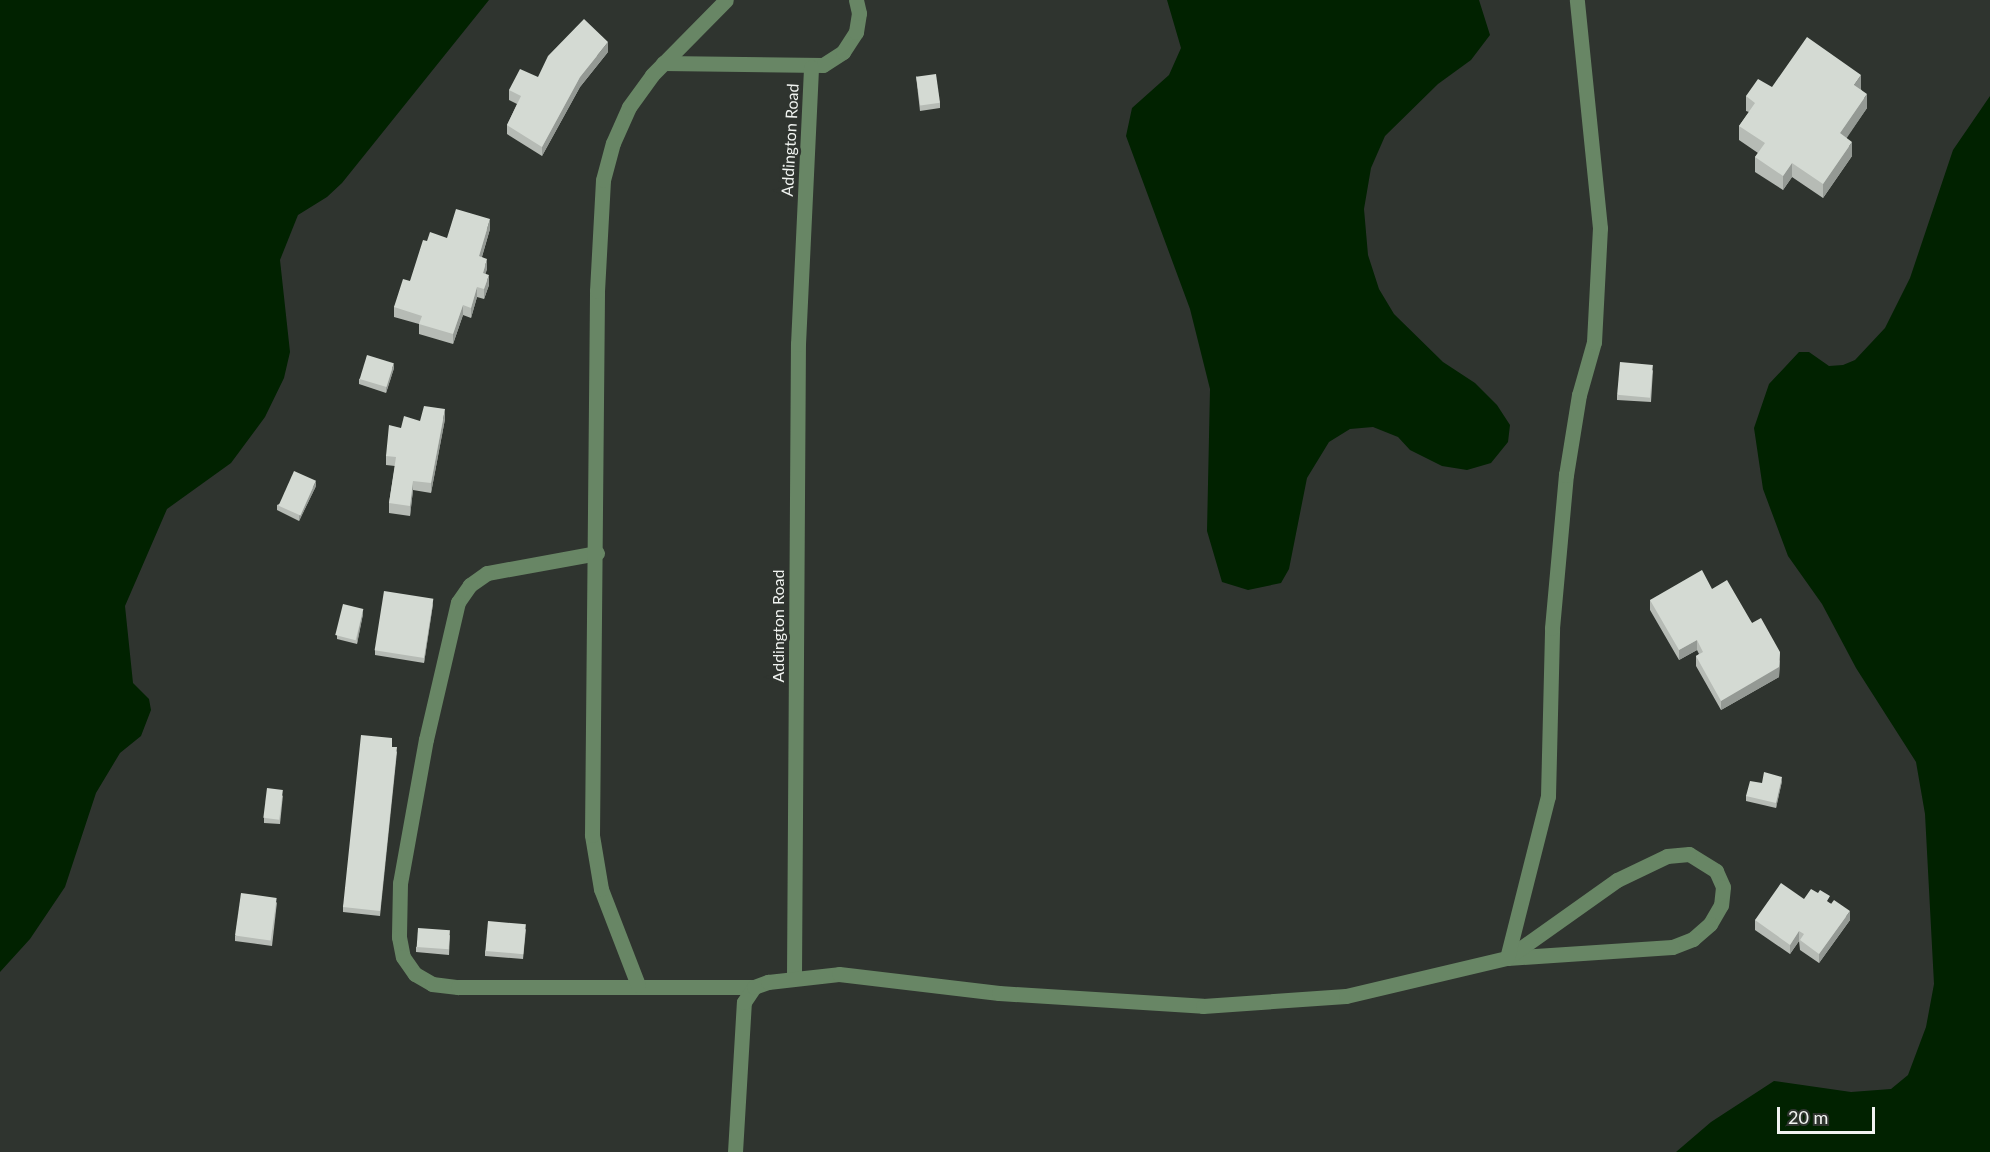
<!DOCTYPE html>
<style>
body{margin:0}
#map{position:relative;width:1990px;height:1152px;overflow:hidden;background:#2f342f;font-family:Lato,sans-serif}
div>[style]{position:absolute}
.water>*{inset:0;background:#012200}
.minor>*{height:15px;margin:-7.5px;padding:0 7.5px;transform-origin:7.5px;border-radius:7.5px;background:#688665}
.wall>*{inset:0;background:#b6bbb5}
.shaded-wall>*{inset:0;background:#949994}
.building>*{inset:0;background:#d4dad3;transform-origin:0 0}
span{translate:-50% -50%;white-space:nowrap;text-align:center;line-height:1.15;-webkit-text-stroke:6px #2f342f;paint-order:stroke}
.street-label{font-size:16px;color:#f1f4f1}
.scale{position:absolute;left:1777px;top:1107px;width:98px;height:27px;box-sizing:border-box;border:3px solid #f1f4f1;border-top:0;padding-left:8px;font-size:18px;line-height:21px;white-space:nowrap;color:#f1f4f1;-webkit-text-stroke:4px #2f342f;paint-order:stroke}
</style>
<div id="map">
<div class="water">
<div style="clip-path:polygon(0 0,489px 0,342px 183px,327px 197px,298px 215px,280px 260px,290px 352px,284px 378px,265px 417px,231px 463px,167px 509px,125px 606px,133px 683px,149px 699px,151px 710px,141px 736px,120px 753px,96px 793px,65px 887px,30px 939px,0 972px)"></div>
<div style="clip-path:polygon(1167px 0,1479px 0,1490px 35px,1471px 60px,1438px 84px,1385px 136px,1371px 168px,1364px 209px,1368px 255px,1379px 289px,1394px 314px,1443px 362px,1475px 383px,1497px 405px,1510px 425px,1508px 442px,1491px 463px,1467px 470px,1442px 466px,1410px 450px,1398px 437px,1373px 427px,1350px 429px,1329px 442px,1307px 478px,1289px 569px,1281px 583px,1248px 590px,1222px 582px,1207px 531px,1210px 389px,1190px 309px,1126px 136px,1132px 108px,1169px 75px,1181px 48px)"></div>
<div style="clip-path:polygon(1990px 96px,1990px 1152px,1676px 1152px,1711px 1122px,1774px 1081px,1851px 1092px,1891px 1089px,1908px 1075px,1926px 1027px,1934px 984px,1925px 814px,1916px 762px,1856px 668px,1822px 604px,1788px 556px,1763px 489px,1754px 428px,1769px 384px,1799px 352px,1809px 352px,1829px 366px,1843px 365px,1855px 360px,1885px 328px,1910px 278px,1953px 150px)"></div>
</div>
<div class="minor">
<div style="left:663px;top:63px;width:160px;rotate:0.7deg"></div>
<div style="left:823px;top:65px;width:24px;rotate:-33deg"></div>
<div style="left:843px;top:52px;width:24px;rotate:-57deg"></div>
<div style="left:856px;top:32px;width:19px;rotate:-81deg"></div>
<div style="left:859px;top:13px;width:13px;rotate:-103deg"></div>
<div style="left:597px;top:553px;width:112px;rotate:169.7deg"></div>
<div style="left:487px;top:573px;width:21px;rotate:145deg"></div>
<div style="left:470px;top:585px;width:21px;rotate:125deg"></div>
<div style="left:458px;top:602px;width:141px;rotate:103.1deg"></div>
<div style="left:426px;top:739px;width:146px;rotate:100.2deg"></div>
<div style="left:400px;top:883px;width:54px;rotate:91.1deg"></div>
<div style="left:399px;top:937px;width:20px;rotate:79deg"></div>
<div style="left:403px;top:957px;width:21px;rotate:55deg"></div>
<div style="left:415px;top:974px;width:20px;rotate:30deg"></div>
<div style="left:432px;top:984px;width:26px;rotate:7deg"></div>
<div style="left:458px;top:987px;width:296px"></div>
<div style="left:1689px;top:854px;width:32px;rotate:32deg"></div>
<div style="left:1716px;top:871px;width:17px;rotate:66deg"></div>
<div style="left:1723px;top:887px;width:18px;rotate:96deg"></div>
<div style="left:1721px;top:905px;width:22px;rotate:120deg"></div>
<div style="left:1710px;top:924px;width:23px;rotate:139deg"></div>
<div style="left:1693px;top:939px;width:22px;rotate:159deg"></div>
<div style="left:1672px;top:947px;width:165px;rotate:176.2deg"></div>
<div style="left:1507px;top:958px;width:135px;rotate:-35.3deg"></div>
<div style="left:1617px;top:880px;width:55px;rotate:-25.6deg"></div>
<div style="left:1667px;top:856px;width:22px;rotate:-5deg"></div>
<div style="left:794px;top:976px;width:632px;rotate:-89.64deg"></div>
<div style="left:798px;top:344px;width:277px;rotate:-87.3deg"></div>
<div style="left:638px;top:985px;width:103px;rotate:-111.1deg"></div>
<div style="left:601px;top:889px;width:55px;rotate:-99.5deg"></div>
<div style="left:592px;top:835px;width:544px;rotate:-89.47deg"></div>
<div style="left:597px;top:291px;width:111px;rotate:-86.9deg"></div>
<div style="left:603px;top:180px;width:38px;rotate:-75deg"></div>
<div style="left:613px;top:143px;width:39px;rotate:-66deg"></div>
<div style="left:629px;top:107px;width:39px;rotate:-54deg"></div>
<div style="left:652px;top:75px;width:105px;rotate:-45.4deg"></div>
<div style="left:735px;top:1152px;width:150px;rotate:-86.6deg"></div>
<div style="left:744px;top:1002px;width:18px;rotate:-56deg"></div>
<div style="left:754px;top:987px;width:15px;rotate:-20deg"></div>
<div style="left:768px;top:982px;width:71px;rotate:-6.4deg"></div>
<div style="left:839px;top:974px;width:161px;rotate:6.8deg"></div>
<div style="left:999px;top:993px;width:204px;rotate:3.6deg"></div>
<div style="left:1203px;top:1006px;width:143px;rotate:-4deg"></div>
<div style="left:1346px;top:996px;width:165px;rotate:-13.3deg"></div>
<div style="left:1507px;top:958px;width:167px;rotate:-75.8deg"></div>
<div style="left:1548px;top:796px;width:168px;rotate:-88.6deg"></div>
<div style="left:1552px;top:628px;width:154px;rotate:-84.8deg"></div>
<div style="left:1566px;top:475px;width:81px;rotate:-80.8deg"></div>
<div style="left:1579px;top:395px;width:55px;rotate:-74.2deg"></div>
<div style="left:1594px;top:342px;width:114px;rotate:-87deg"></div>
<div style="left:1600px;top:228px;width:229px;rotate:-95.8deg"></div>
</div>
<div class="wall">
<div style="clip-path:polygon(608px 52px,580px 87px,542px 156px,507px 134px,507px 125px,517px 104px,509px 100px,509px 90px,538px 77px)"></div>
<div style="clip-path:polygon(916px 76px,940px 103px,940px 108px,920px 111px)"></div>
<div style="clip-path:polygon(1772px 87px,1861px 89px,1867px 108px,1846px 138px,1852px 156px,1823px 198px,1792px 177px,1783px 190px,1755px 172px,1755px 157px,1758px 153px,1739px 140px,1739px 126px,1749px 112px,1746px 111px,1746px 96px)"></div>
<div style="clip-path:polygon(490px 229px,482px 257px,487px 269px,485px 274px,489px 285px,484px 299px,477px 297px,471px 318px,463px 315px,453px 344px,419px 334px,419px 324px,394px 317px,394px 307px,410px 281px,447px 238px)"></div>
<div style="clip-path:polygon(394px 368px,386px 393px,359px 384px,359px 379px)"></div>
<div style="clip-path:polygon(1653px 370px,1651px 402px,1617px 400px,1617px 395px)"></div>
<div style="clip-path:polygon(445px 419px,431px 493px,413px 490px,410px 516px,389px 513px,389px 503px,395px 466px,386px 465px,386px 456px,401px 428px,420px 421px)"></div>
<div style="clip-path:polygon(316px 486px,299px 521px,277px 510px,277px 505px)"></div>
<div style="clip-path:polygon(1712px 589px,1752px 623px,1780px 661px,1779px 677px,1721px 710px,1696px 666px,1696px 656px,1699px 654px,1697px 650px,1679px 660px,1650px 610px,1650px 600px)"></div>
<div style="clip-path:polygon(433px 604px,424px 663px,375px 655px,375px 650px)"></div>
<div style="clip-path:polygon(363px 614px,357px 644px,337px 639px,337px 635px)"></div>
<div style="clip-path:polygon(392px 747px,397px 752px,380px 916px,343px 912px,343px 907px)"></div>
<div style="clip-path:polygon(1782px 781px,1776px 808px,1746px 801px,1746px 796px,1762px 783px)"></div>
<div style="clip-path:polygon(283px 795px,280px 824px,264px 823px,264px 818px)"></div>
<div style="clip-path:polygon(1804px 899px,1830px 903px,1850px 920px,1819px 963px,1800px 950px,1799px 941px,1790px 954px,1755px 930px,1755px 920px)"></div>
<div style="clip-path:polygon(277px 902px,272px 946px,235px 941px,235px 936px)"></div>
<div style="clip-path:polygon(526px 929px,523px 959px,485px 956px,485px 951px)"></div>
<div style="clip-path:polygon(450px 935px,449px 955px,416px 952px,416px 947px)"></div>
</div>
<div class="shaded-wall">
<div style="clip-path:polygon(608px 42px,608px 52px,580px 87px,542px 156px,542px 147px,580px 77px)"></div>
<div style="clip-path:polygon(1861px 75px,1861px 89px,1854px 99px,1854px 85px)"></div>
<div style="clip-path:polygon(1867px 94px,1867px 108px,1840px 148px,1840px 133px)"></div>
<div style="clip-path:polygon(1852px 142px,1852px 156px,1823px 198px,1823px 184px)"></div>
<div style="clip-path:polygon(1792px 163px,1792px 177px,1783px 190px,1783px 176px)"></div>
<div style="clip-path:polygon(490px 219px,490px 229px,479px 266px,479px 256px)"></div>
<div style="clip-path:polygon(487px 259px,487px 269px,483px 283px,483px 273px)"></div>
<div style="clip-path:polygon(489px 275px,489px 285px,484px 299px,484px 289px)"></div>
<div style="clip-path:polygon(477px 287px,477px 297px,471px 318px,471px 308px)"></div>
<div style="clip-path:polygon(463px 305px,463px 315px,453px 344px,453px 334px)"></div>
<div style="clip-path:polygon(394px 363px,394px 368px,386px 393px,386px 388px)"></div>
<div style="clip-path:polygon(445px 409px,445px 419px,431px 493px,431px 483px)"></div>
<div style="clip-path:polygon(316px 481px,316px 486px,299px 521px,299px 516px)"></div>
<div style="clip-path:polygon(413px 481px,413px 490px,410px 516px,410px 506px)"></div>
<div style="clip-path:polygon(433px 599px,433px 604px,424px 663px,424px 658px)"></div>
<div style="clip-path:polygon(363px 609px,363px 614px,357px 644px,357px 639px)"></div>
<div style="clip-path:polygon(1697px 640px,1697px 650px,1679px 660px,1679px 650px)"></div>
<div style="clip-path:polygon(1780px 652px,1779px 677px,1721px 710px,1721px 701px)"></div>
<div style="clip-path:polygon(1782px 777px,1782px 781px,1776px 808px,1776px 803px)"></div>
<div style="clip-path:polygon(1850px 911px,1850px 920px,1819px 963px,1819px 954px)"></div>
<div style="clip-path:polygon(1799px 931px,1799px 941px,1790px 954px,1790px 945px)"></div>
</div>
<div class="building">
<div style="clip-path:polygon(584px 19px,608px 42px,580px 77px,542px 147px,507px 125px,521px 96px,509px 90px,520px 69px,538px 77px,548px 56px)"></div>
<div style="clip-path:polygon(1807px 37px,1861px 75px,1854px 85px,1867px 94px,1840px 133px,1852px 142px,1823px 184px,1792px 163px,1783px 176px,1755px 157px,1765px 143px,1739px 126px,1755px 103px,1746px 96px,1758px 79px,1772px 87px)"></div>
<div style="left:936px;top:74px;width:29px;height:20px;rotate:82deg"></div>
<div style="clip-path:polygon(456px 209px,490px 219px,479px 256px,487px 259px,483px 273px,489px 275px,484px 289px,477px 287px,471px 308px,463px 305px,453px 334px,419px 324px,422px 316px,394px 307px,403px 279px,410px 281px,423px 240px,427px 241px,430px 232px,447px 238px)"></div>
<div style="left:367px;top:355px;width:28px;height:25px;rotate:17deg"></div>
<div style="left:1620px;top:362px;width:33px;height:33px;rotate:5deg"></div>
<div style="clip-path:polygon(424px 406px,445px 409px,431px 483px,413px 481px,410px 506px,389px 503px,396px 457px,386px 456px,389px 425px,401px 428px,404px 416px,420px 421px)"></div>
<div style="left:294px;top:471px;width:24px;height:38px;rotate:24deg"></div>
<div style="clip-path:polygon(1702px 570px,1712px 589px,1727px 580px,1752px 623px,1761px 618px,1780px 652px,1779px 667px,1721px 701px,1696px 656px,1703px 652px,1697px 640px,1679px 650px,1650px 600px)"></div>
<div style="left:384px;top:591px;width:50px;height:60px;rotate:9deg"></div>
<div style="left:343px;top:604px;width:21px;height:32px;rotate:14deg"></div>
<div style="clip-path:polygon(361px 735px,392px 738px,392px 747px,397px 747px,380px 911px,343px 907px)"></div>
<div style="clip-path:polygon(1764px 772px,1782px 777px,1776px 803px,1746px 796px,1750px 781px,1762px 783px)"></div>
<div style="left:267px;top:788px;width:16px;height:30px;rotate:7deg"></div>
<div style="clip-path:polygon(1781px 883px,1804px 899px,1811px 889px,1818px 893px,1820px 890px,1830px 896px,1827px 901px,1831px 904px,1834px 900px,1850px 911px,1819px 954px,1800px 940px,1804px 934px,1799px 931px,1790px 945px,1755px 920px)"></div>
<div style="left:241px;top:893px;width:36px;height:43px;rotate:8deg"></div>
<div style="left:488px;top:921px;width:38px;height:30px;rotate:5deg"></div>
<div style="left:418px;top:928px;width:32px;height:19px;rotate:4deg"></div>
</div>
<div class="street-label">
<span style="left:790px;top:140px;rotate:-87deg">Addington Road</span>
<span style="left:778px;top:626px;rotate:-90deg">Addington Road</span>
</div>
<div class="scale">20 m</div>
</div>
